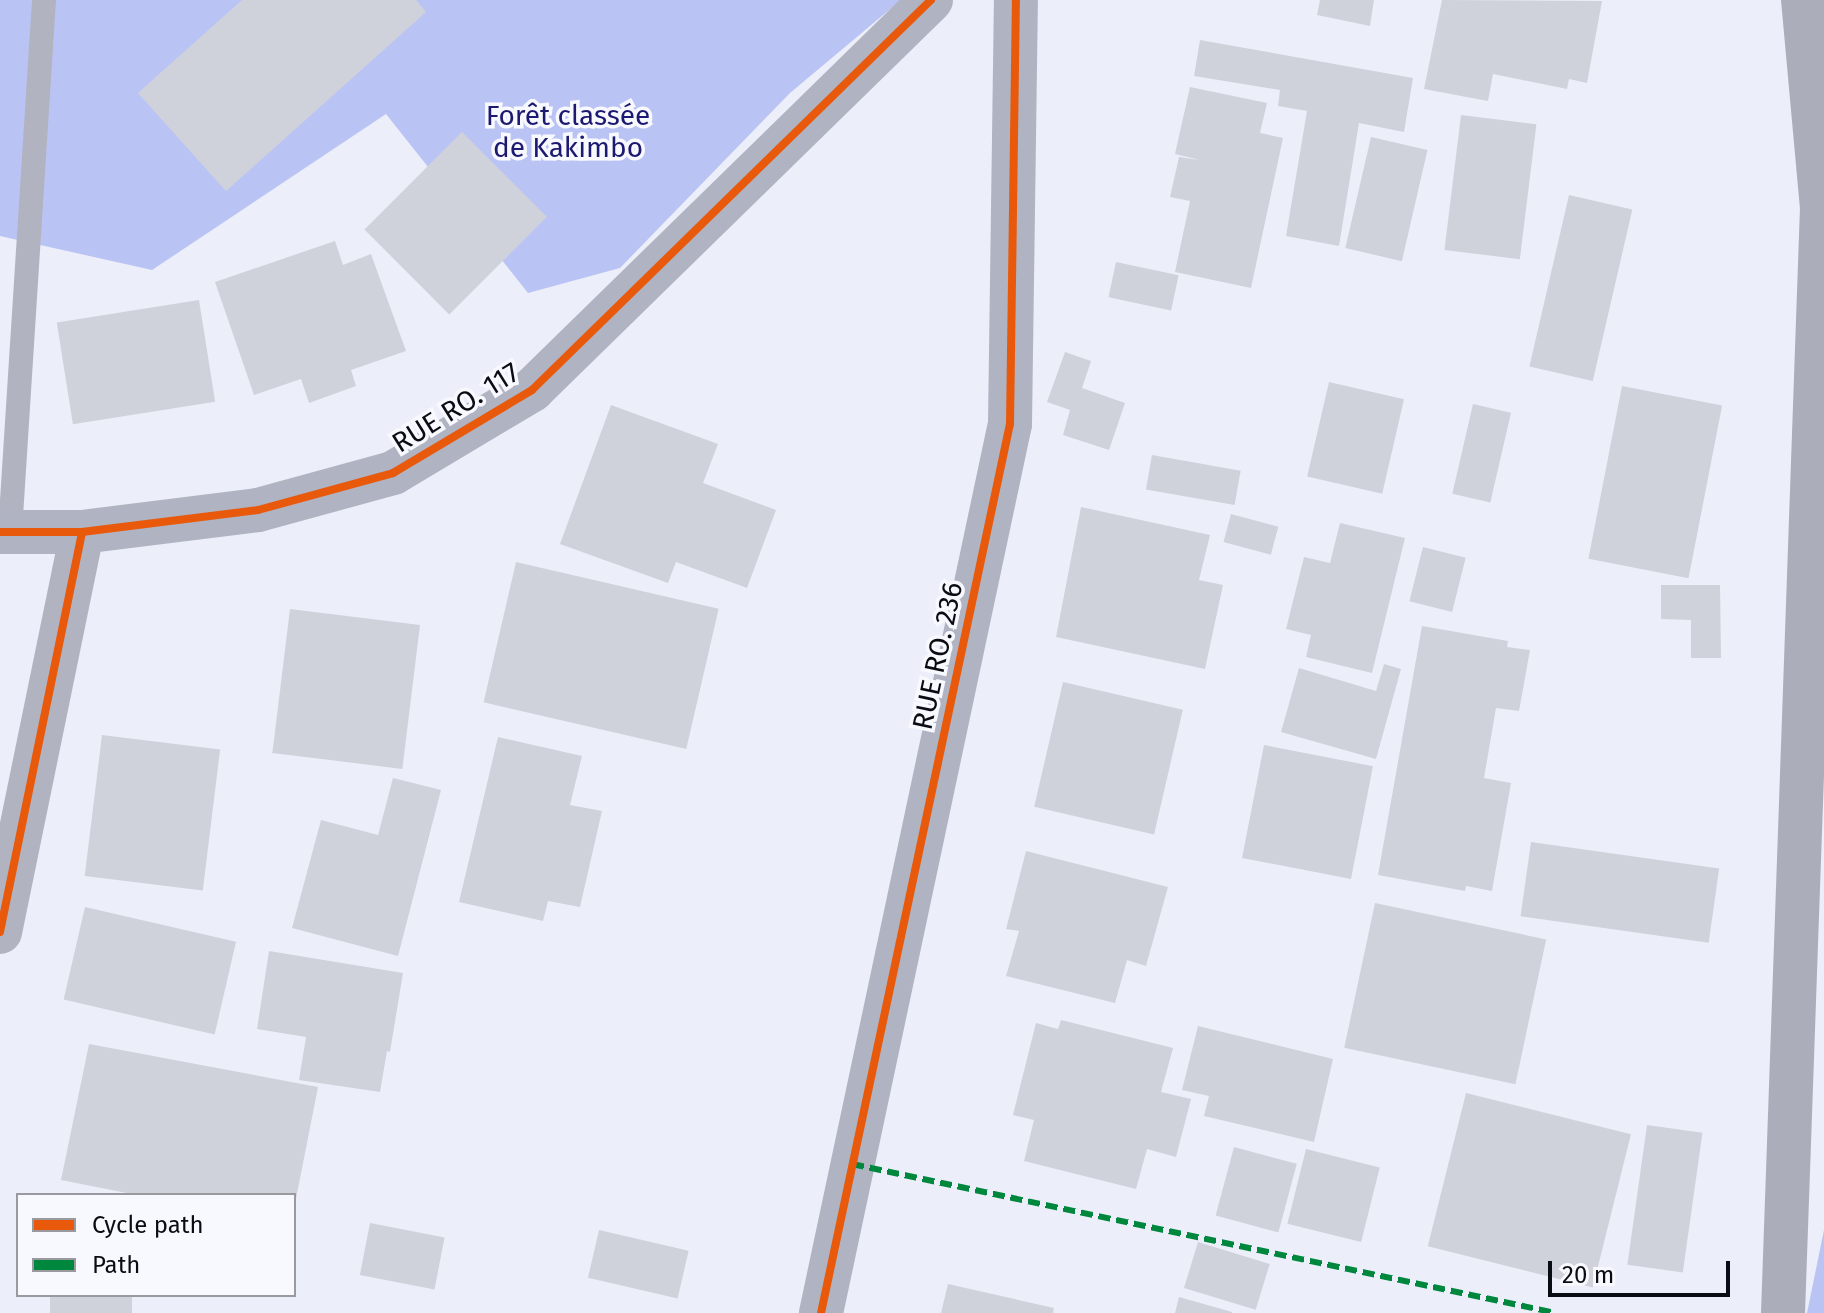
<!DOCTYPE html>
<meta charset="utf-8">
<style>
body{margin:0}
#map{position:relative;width:1824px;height:1313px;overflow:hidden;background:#eceef9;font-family:"Fira Sans",sans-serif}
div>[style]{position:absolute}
.forest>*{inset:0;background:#bac4f4}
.building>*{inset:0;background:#d0d2db;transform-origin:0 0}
.lane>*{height:24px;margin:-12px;padding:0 12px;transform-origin:12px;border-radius:12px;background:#b1b4c0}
.street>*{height:44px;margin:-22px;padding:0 22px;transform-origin:22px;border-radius:22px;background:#b1b4c0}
.secondary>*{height:44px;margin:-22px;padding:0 22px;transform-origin:22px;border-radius:22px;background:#b0b3c1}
.primary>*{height:44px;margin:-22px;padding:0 22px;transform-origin:22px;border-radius:22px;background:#abadbb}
.quiet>*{height:6px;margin-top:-3px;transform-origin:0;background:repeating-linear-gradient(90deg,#00873e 0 12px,transparent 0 18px)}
.cycleway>*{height:8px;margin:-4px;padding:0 4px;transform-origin:4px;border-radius:4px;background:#e8590c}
span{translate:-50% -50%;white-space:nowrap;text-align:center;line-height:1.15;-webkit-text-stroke:7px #f8f9fe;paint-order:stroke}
.park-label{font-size:28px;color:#1c1970}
.street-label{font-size:28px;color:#0a0c13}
.legend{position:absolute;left:16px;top:1193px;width:280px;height:104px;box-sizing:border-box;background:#f8f9fe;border:2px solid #999aa0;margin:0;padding:10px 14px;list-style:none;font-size:24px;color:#0a0c13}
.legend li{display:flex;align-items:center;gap:16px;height:40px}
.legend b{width:40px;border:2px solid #999aa0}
.scale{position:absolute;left:1548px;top:1261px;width:182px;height:36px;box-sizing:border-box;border:4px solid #0a0c13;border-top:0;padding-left:10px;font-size:24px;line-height:28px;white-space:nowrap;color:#0a0c13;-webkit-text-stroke:6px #f8f9fe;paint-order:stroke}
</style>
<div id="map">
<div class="forest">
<div style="clip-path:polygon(0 0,901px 0,790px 93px,620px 268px,528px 293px,386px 114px,152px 270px,0 236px)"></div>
<div style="clip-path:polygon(1824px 1230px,1824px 1313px,1807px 1313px)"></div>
</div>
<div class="building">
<div style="clip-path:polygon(242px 0,416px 0,426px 12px,226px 191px,138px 93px)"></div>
<div style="clip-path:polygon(1320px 0,1374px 0,1370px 26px,1317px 15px)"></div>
<div style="clip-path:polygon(1442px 0,1602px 1px,1587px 83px,1569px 79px,1567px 89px,1493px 74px,1488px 101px,1424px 89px)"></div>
<div style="clip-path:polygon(1200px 40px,1413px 78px,1404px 132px,1359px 123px,1339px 246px,1286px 236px,1307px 111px,1278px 106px,1280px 90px,1194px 76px)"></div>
<div style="clip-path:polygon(1190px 87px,1267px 103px,1260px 133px,1283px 138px,1251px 288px,1175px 272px,1190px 201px,1170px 197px,1179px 157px,1200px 160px,1175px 154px)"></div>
<div style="left:1461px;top:115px;width:76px;height:136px;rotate:7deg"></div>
<div style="left:462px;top:132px;width:120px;height:138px;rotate:45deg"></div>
<div style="left:1371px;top:137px;width:58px;height:114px;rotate:13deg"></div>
<div style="left:1569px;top:195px;width:65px;height:176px;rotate:13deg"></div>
<div style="clip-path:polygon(335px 241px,343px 265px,371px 254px,406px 351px,351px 370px,356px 386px,309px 403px,301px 379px,254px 395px,215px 282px)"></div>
<div style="left:1116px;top:262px;width:64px;height:36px;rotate:12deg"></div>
<div style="left:199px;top:300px;width:103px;height:144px;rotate:81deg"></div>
<div style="clip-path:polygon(1065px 352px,1091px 361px,1082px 388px,1125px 403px,1109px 450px,1063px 435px,1070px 410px,1047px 402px)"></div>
<div style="left:1329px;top:382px;width:77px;height:97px;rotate:13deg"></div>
<div style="left:1622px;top:386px;width:102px;height:176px;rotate:11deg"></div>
<div style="left:1473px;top:404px;width:39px;height:92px;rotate:13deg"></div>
<div style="clip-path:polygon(611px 405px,718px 444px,703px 483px,776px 510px,747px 588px,676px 562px,668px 583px,560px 544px)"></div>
<div style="left:1152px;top:455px;width:90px;height:35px;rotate:10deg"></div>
<div style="clip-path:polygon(1081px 507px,1210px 535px,1199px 580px,1223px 585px,1205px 669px,1056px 637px)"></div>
<div style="left:1231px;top:514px;width:49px;height:29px;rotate:15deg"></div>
<div style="clip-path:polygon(1340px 523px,1405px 538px,1372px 673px,1306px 657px,1311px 635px,1286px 629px,1304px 557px,1330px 563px)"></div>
<div style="left:1423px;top:547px;width:44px;height:56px;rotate:14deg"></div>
<div style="left:516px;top:562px;width:208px;height:144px;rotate:13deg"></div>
<div style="clip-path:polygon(1661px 585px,1720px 585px,1721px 658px,1691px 658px,1691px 620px,1661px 619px)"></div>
<div style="left:290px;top:609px;width:131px;height:145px;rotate:7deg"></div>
<div style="clip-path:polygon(1422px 626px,1508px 641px,1507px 647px,1530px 650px,1519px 711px,1496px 708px,1484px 778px,1511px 783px,1492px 891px,1466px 886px,1465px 891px,1378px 875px)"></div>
<div style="clip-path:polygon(1384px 664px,1401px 669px,1376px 759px,1281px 732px,1299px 668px,1376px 691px)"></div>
<div style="left:1063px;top:682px;width:123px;height:128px;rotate:13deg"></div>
<div style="left:102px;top:735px;width:119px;height:142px;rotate:7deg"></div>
<div style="clip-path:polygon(498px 737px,582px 756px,570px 805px,602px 811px,580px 907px,548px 901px,543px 921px,459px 902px)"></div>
<div style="left:1264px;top:745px;width:111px;height:115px;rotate:11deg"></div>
<div style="clip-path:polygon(393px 778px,441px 790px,398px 956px,292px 928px,321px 820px,378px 835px)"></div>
<div style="left:1531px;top:842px;width:190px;height:75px;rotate:8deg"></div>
<div style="clip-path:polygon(1026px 851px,1168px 887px,1146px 966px,1127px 960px,1115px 1003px,1006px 976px,1019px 931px,1006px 929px)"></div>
<div style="left:1375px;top:903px;width:175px;height:148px;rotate:12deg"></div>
<div style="left:85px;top:907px;width:155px;height:95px;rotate:13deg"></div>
<div style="clip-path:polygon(269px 951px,403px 973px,390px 1052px,387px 1051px,380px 1092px,299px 1080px,306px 1037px,257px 1029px)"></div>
<div style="clip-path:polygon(1061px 1020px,1173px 1048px,1161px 1092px,1191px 1099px,1176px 1157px,1147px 1149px,1136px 1189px,1024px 1161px,1034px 1120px,1013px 1115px,1036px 1023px,1058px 1029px)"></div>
<div style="clip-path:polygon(1198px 1026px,1333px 1059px,1314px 1142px,1204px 1116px,1209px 1096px,1182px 1090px)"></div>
<div style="clip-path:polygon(89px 1044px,318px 1087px,295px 1204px,294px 1195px,137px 1195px,61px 1180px)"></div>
<div style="left:1466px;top:1093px;width:170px;height:158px;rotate:14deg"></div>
<div style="left:1647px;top:1125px;width:56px;height:141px;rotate:8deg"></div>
<div style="left:1234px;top:1147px;width:65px;height:71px;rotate:15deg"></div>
<div style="left:1306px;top:1149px;width:76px;height:77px;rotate:14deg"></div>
<div style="left:370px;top:1223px;width:76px;height:53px;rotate:11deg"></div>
<div style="left:599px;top:1230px;width:92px;height:49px;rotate:13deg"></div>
<div style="left:1198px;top:1242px;width:75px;height:48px;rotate:17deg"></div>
<div style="clip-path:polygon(948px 1284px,1054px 1308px,1053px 1313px,941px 1313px)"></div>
<div style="left:50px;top:1295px;width:82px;height:18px"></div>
<div style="clip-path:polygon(1179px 1297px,1232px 1312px,1232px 1313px,1175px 1313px)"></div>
</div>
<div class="lane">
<div style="left:10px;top:532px;width:533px;rotate:-86.34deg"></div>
</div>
<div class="street">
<div style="left:0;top:932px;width:408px;rotate:-78.4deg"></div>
</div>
<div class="secondary">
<div style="left:0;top:532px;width:82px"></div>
<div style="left:82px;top:532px;width:177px;rotate:-7.1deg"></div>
<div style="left:258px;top:510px;width:140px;rotate:-15.3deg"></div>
<div style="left:393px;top:473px;width:162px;rotate:-30.8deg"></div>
<div style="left:532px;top:390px;width:558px;rotate:-44.35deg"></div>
<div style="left:821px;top:1313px;width:909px;rotate:-78deg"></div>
<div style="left:1010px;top:424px;width:424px;rotate:-89.2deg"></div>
</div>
<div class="primary">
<div style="left:1783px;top:1313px;width:1106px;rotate:-87.98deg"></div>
<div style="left:1822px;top:208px;width:209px;rotate:-95.2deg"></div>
</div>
<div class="quiet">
<div style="left:852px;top:1164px;width:720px;rotate:11.95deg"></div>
</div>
<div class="cycleway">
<div style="left:0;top:532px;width:82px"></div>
<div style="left:82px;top:532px;width:177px;rotate:-7.1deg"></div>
<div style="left:258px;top:510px;width:140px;rotate:-15.3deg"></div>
<div style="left:393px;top:473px;width:162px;rotate:-30.8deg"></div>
<div style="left:532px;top:390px;width:558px;rotate:-44.35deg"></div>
<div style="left:0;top:932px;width:408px;rotate:-78.4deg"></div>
<div style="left:821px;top:1313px;width:909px;rotate:-78deg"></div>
<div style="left:1010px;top:424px;width:424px;rotate:-89.2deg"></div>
</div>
<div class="park-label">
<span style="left:568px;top:132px">Forêt classée<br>de Kakimbo</span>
</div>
<div class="street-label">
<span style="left:456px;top:408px;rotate:-32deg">RUE RO. 117</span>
<span style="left:938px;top:656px;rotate:-78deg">RUE RO. 236</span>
</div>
<ul class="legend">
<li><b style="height:10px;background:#e8590c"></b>Cycle path</li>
<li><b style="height:10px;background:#00873e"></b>Path</li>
</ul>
<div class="scale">20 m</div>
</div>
